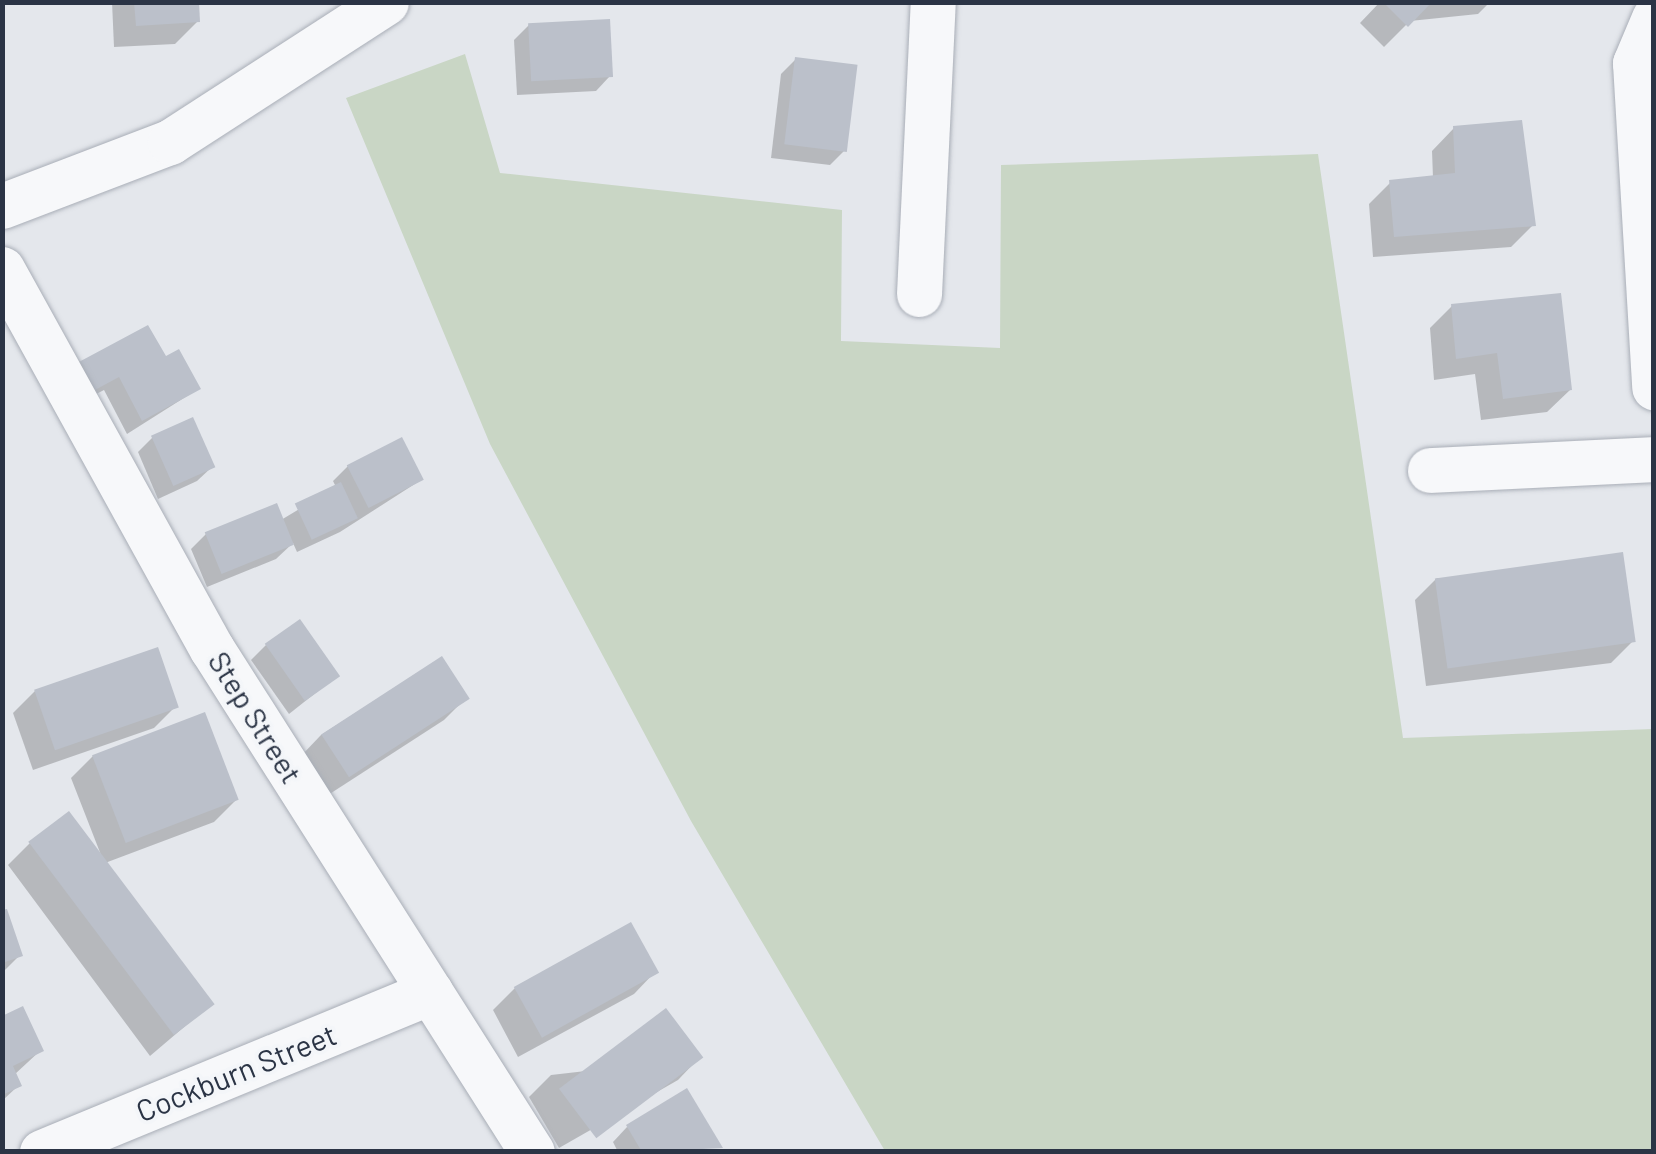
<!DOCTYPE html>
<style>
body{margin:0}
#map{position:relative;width:1656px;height:1154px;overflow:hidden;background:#e4e7ec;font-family:Barlow,sans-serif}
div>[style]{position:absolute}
.green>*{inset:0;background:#c9d6c5}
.shadow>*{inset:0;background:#0003}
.building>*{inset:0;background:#bbc0ca;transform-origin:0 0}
.roads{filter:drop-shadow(0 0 2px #a9aeb7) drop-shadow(0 0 2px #a9aeb7)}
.minor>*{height:45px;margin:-22.5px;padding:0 22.5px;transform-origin:22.5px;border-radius:22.5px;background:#f7f8fa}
span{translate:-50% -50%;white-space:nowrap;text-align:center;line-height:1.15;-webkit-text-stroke:8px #f4f6f9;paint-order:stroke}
.street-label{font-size:30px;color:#2b3445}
.frame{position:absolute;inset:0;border:5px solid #2b3445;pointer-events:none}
</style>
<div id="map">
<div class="green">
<div style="clip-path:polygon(465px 54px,500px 173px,842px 210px,841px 341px,1000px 348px,1001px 165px,1318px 154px,1403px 738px,1653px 729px,1653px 1151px,885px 1151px,691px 821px,490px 444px,346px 98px)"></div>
</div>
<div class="shadow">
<div style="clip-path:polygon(112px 2px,196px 2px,197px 22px,175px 44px,114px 47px)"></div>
<div style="clip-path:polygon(1380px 2px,1490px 2px,1478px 14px,1410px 21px,1384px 47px,1360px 23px)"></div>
<div style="clip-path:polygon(529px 25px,610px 76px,596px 91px,517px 95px,514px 40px)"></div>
<div style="clip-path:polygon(796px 59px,845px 150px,830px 165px,771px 158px,781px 74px)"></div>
<div style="clip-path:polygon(1454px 128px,1533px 225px,1511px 247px,1373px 257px,1369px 204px,1391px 182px,1433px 178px,1432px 151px)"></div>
<div style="clip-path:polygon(1452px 306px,1570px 390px,1547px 412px,1481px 420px,1475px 374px,1434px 380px,1430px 328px)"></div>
<div style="clip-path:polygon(165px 359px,198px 389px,127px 434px,104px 390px,77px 404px,64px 380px)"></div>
<div style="clip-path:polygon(153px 437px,212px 467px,197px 481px,158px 499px,138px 452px)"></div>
<div style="clip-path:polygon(348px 466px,421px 480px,340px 532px,297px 552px,293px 543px,276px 559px,207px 587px,191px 549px,206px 534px,281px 520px,336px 487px,333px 481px)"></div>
<div style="clip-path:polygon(1437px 578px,1633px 641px,1611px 663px,1426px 686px,1415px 600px)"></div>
<div style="clip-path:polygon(266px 645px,337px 676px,289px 714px,251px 660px)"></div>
<div style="clip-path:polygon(441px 659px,466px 698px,444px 720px,325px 797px,300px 757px,321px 735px)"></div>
<div style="clip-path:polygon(35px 691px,176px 706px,154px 728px,33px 770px,13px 713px)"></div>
<div style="clip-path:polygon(93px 756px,236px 800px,214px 822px,105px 863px,210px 1005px,150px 1056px,8px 865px,30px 843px,101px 855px,71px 778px)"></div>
<div style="clip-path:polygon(2px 913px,20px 955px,2px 973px)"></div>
<div style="clip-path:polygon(655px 972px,634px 994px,518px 1057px,493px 1010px,515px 988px)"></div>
<div style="clip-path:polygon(2px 1019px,41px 1050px,14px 1075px,19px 1085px,2px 1101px)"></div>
<div style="clip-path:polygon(699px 1058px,678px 1080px,559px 1148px,529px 1097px,551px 1075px)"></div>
<div style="clip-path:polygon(627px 1127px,720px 1147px,618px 1152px,613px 1142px)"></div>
</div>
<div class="building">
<div style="clip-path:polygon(134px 2px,199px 2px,200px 22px,136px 26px)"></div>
<div style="clip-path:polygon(1383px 2px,1432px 2px,1408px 27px)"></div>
<div style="left:610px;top:19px;width:58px;height:82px;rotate:87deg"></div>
<div style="left:795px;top:57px;width:63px;height:88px;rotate:7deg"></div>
<div style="clip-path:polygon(1522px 120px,1536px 226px,1394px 237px,1389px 180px,1455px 173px,1453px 126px)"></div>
<div style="clip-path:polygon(1561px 293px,1572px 390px,1503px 399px,1497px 353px,1456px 359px,1451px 304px)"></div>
<div style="clip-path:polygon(148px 325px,166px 356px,179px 349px,201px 389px,142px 421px,119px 377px,93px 391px,77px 363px)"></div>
<div style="left:193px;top:417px;width:55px;height:46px;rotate:66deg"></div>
<div style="left:402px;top:437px;width:48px;height:62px;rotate:63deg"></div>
<div style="left:341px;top:482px;width:40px;height:51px;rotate:65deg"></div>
<div style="left:277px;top:503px;width:45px;height:78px;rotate:68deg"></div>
<div style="left:1623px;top:552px;width:91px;height:190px;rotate:82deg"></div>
<div style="left:300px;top:619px;width:70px;height:43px;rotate:55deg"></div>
<div style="left:158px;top:647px;width:64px;height:131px;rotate:71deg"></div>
<div style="left:442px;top:656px;width:51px;height:144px;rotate:57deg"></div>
<div style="left:205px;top:712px;width:94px;height:121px;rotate:69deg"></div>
<div style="left:69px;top:811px;width:242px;height:51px;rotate:53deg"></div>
<div style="clip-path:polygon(7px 909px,23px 956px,2px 963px,2px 910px)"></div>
<div style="left:631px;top:922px;width:58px;height:134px;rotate:61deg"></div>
<div style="clip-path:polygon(23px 1006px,44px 1051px,13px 1066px,22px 1086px,2px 1095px,2px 1016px)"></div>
<div style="left:666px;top:1008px;width:62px;height:134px;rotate:53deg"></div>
<div style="clip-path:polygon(687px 1088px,723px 1148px,642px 1152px,626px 1125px)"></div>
</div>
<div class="roads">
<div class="minor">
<div style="left:1654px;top:18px;width:49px;rotate:112.9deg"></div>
<div style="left:1635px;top:63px;width:325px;rotate:86.6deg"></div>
<div style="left:2px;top:206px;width:180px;rotate:-20.9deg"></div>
<div style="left:170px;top:142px;width:257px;rotate:-32.9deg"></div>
<div style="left:2px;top:269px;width:434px;rotate:61.1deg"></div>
<div style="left:212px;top:649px;width:596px;rotate:57.54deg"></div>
<div style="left:919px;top:294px;width:292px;rotate:-87.3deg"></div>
<div style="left:1430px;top:470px;width:224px;rotate:-2.8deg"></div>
<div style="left:42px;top:1152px;width:420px;rotate:-22.4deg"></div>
</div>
</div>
<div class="street-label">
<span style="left:256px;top:717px;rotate:58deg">Step Street</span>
<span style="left:236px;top:1072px;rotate:-22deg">Cockburn Street</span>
</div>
<div class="frame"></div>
</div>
